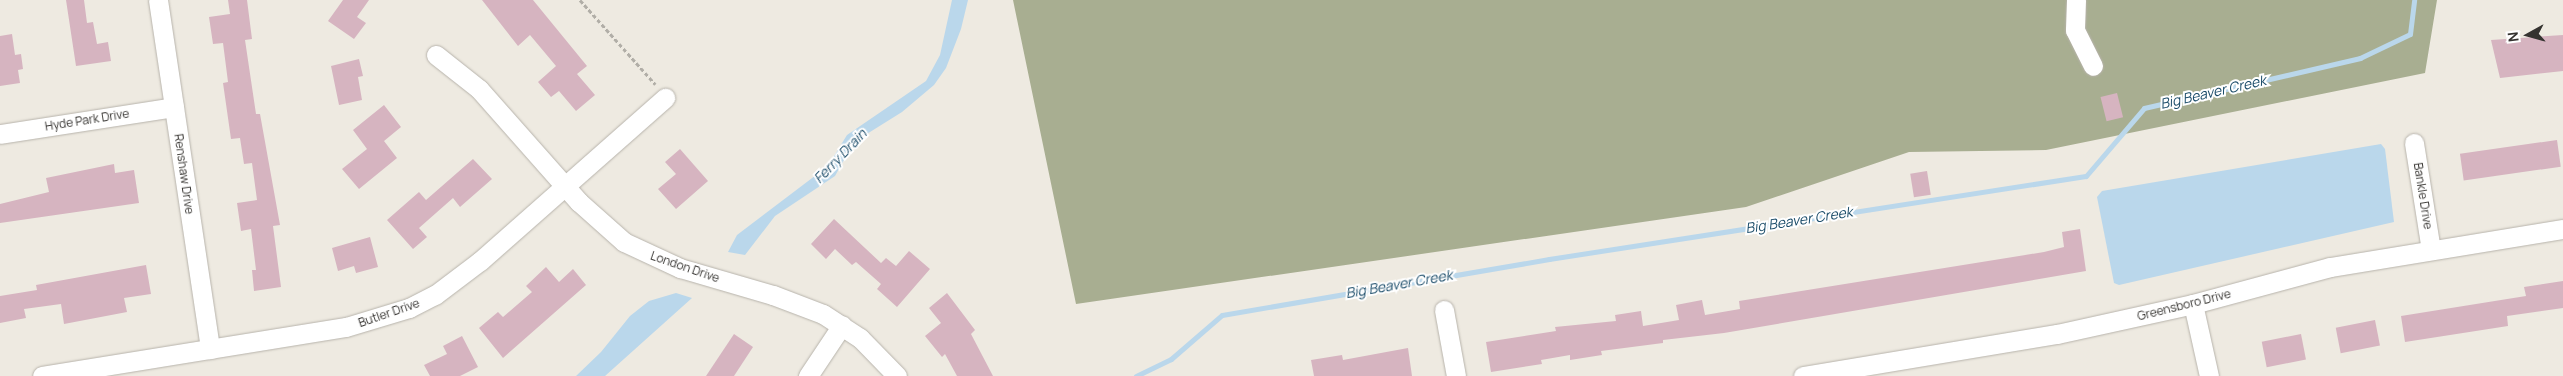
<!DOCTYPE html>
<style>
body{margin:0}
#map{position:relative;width:2563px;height:376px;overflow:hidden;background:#eeeae1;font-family:Manrope,sans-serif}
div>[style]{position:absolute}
.forest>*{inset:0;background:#a8ae91}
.water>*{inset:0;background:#bad7eb}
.stream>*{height:5px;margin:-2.5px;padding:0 2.5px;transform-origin:2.5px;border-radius:2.5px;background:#bad7eb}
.building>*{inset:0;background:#d6b4c0;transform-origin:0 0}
.path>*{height:3px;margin-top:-1.5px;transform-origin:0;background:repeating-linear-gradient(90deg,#b1aea7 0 4px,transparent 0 6.5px)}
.roads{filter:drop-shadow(0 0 1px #b7b3ab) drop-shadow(0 0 1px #b7b3ab)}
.minor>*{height:19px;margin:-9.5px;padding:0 9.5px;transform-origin:9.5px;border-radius:9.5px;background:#fff}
span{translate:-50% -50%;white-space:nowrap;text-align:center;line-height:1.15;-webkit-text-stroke:4px #fff;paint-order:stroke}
.street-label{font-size:12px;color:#353330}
.water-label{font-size:14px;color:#1c4d6a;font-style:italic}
.north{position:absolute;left:2503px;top:10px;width:50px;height:50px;-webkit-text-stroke:4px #fff;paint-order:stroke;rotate:263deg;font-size:14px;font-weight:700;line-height:20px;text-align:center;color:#353330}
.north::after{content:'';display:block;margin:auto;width:18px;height:22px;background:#353330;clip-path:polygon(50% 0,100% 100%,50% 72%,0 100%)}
</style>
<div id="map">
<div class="forest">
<div style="clip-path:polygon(1013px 0,2437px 0,2425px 73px,2046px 150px,1909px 152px,1746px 207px,1076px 304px)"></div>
</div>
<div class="water">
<div style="clip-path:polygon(952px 0,968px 0,961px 29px,946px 68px,934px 85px,902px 112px,854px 142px,835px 176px,775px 216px,745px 255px,728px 252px,737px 235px,828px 166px,847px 135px,926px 81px,940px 55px)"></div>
<div style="clip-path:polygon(2381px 144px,2385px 149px,2394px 222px,2119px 285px,2114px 283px,2097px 197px,2102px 191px)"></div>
<div style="clip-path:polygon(676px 293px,692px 298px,605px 376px,576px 376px,601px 352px,630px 316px,649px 301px)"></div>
</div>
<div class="stream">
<div style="left:1136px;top:376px;width:39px;rotate:-26deg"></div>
<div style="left:1171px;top:359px;width:67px;rotate:-40.8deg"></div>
<div style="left:1222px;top:315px;width:332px;rotate:-9.7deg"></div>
<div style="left:1549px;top:259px;width:543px;rotate:-8.79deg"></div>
<div style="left:2086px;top:176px;width:89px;rotate:-49.5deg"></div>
<div style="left:2144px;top:108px;width:222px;rotate:-13deg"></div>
<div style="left:2360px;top:58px;width:55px;rotate:-25.6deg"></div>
<div style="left:2410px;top:34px;width:34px;rotate:-83deg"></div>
</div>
<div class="building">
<div style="clip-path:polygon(66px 0,84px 0,87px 23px,93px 22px,97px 44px,108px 42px,111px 61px,76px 66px)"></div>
<div style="clip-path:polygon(228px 0,247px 0,252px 39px,245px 40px,256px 114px,260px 114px,280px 225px,273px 226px,281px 287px,254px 291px,252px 270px,256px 270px,251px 229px,241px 231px,237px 203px,257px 200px,252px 163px,244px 164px,240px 138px,231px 139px,223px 83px,228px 82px,223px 43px,213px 44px,209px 17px,230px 14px)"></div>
<div style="clip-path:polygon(343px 0,369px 0,357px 17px,366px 23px,354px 39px,328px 21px)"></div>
<div style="clip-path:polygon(482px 0,533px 0,587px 66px,577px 74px,595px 95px,576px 111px,559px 91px,551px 97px,538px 82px,556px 66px,530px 35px,518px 46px)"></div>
<div style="clip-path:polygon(12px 34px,15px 55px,21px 54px,23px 69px,18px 70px,20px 83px,0 86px,0 36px)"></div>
<div style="clip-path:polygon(2563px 35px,2563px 71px,2500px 78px,2491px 40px)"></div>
<div style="clip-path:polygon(359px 59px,363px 76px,358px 77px,362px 100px,339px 105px,331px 66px)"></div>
<div style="left:2117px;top:93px;width:25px;height:17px;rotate:76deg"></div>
<div style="clip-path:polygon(384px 105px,401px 127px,384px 141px,397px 158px,359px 189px,342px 169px,367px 149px,353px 130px)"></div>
<div style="left:2557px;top:140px;width:27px;height:98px;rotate:82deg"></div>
<div style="clip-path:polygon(680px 149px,708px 181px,676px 209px,658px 189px,676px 174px,665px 162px)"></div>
<div style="clip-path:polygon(473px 159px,492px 179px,460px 207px,453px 198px,419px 228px,427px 237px,413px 249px,387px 220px,419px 192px,426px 200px)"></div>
<div style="clip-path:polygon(114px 164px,115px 173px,134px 170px,139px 203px,0 223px,0 204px,49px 192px,46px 178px)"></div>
<div style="left:1927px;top:171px;width:24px;height:17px;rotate:81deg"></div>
<div style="clip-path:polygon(834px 219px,881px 263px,886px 258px,896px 266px,909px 251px,930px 269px,897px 307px,877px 289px,881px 284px,856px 262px,852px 265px,835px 249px,826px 259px,811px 244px)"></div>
<div style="clip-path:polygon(2080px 229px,2086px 271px,1724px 333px,1663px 340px,1663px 343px,1601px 351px,1602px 355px,1570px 360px,1570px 355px,1541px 360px,1542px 364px,1491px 372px,1486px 342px,1556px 331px,1555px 327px,1616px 321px,1615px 315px,1641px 311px,1643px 326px,1679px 320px,1676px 305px,1702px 300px,1705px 315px,1740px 309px,1739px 301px,2044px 252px,2064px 247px,2062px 232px)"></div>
<div style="clip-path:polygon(370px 237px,378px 267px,356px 273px,354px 266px,338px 271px,332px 248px)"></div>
<div style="clip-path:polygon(146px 265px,151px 294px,124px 298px,127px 312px,64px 324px,61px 304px,24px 309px,26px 318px,0 323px,0 296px,37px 290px,36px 285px)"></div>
<div style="clip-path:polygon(546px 267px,559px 282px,573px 269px,586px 285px,503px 358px,479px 328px,498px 312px,503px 317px,532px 292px,526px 286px)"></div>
<div style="clip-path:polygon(2563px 281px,2563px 308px,2507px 316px,2508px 326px,2405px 342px,2401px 316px,2526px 296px,2524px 287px)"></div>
<div style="clip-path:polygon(947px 293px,975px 330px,971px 334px,993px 376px,957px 376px,945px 354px,942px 357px,925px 336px,941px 323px,929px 308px)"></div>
<div style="left:2375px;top:320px;width:26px;height:40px;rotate:79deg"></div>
<div style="clip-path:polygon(734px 334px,753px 347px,734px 376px,706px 376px)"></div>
<div style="left:2301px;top:334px;width:26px;height:40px;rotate:79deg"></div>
<div style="clip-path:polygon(462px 336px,478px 367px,460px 376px,430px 376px,424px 365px,447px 354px,443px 346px)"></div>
<div style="clip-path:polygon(1408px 348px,1412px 376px,1314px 376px,1311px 360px,1342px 355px,1343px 360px)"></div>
</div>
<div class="path">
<div style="left:580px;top:0;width:113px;rotate:48.2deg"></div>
</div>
<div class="roads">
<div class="minor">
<div style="left:158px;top:0;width:353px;rotate:81.5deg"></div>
<div style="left:2076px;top:0;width:30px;rotate:92deg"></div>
<div style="left:2075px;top:30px;width:40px;rotate:63.4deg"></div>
<div style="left:436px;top:55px;width:55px;rotate:38.3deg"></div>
<div style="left:479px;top:89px;width:151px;rotate:48.5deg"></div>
<div style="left:579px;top:202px;width:60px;rotate:41.6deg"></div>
<div style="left:624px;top:242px;width:62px;rotate:24.9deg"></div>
<div style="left:680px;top:268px;width:97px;rotate:16.2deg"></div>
<div style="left:773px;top:295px;width:53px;rotate:20.8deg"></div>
<div style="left:823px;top:314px;width:44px;rotate:33deg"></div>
<div style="left:860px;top:338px;width:53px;rotate:45.8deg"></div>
<div style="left:0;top:134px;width:176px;rotate:-8.8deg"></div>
<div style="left:2414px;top:143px;width:108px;rotate:81deg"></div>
<div style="left:2193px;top:304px;width:74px;rotate:77.5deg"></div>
<div style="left:1444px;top:310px;width:67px;rotate:79.7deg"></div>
<div style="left:42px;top:376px;width:308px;rotate:-9.2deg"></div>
<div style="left:346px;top:327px;width:66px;rotate:-16.8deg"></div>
<div style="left:409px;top:308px;width:29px;rotate:-27deg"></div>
<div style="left:435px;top:295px;width:56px;rotate:-37.1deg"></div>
<div style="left:480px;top:261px;width:247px;rotate:-41.4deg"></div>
<div style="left:808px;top:376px;width:61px;rotate:-56.3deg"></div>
<div style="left:1803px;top:376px;width:257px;rotate:-9.4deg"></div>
<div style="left:2057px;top:334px;width:139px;rotate:-12.4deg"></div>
<div style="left:2193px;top:304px;width:142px;rotate:-15.1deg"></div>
<div style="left:2330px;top:267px;width:236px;rotate:-9.3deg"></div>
</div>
</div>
<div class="street-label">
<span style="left:87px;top:120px;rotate:-9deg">Hyde Park Drive</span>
<span style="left:184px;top:174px;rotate:82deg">Renshaw Drive</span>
<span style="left:2423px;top:196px;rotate:81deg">Bankle Drive</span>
<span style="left:685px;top:267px;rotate:19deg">London Drive</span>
<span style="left:2184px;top:305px;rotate:-14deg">Greensboro Drive</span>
<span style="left:389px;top:313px;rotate:-19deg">Butler Drive</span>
</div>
<div class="water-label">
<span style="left:2213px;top:92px;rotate:-13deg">Big Beaver Creek</span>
<span style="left:840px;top:156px;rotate:-46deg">Ferry Drain</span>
<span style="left:1799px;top:220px;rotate:-9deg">Big Beaver Creek</span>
<span style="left:1399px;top:284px;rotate:-10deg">Big Beaver Creek</span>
</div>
<div class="north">N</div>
</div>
